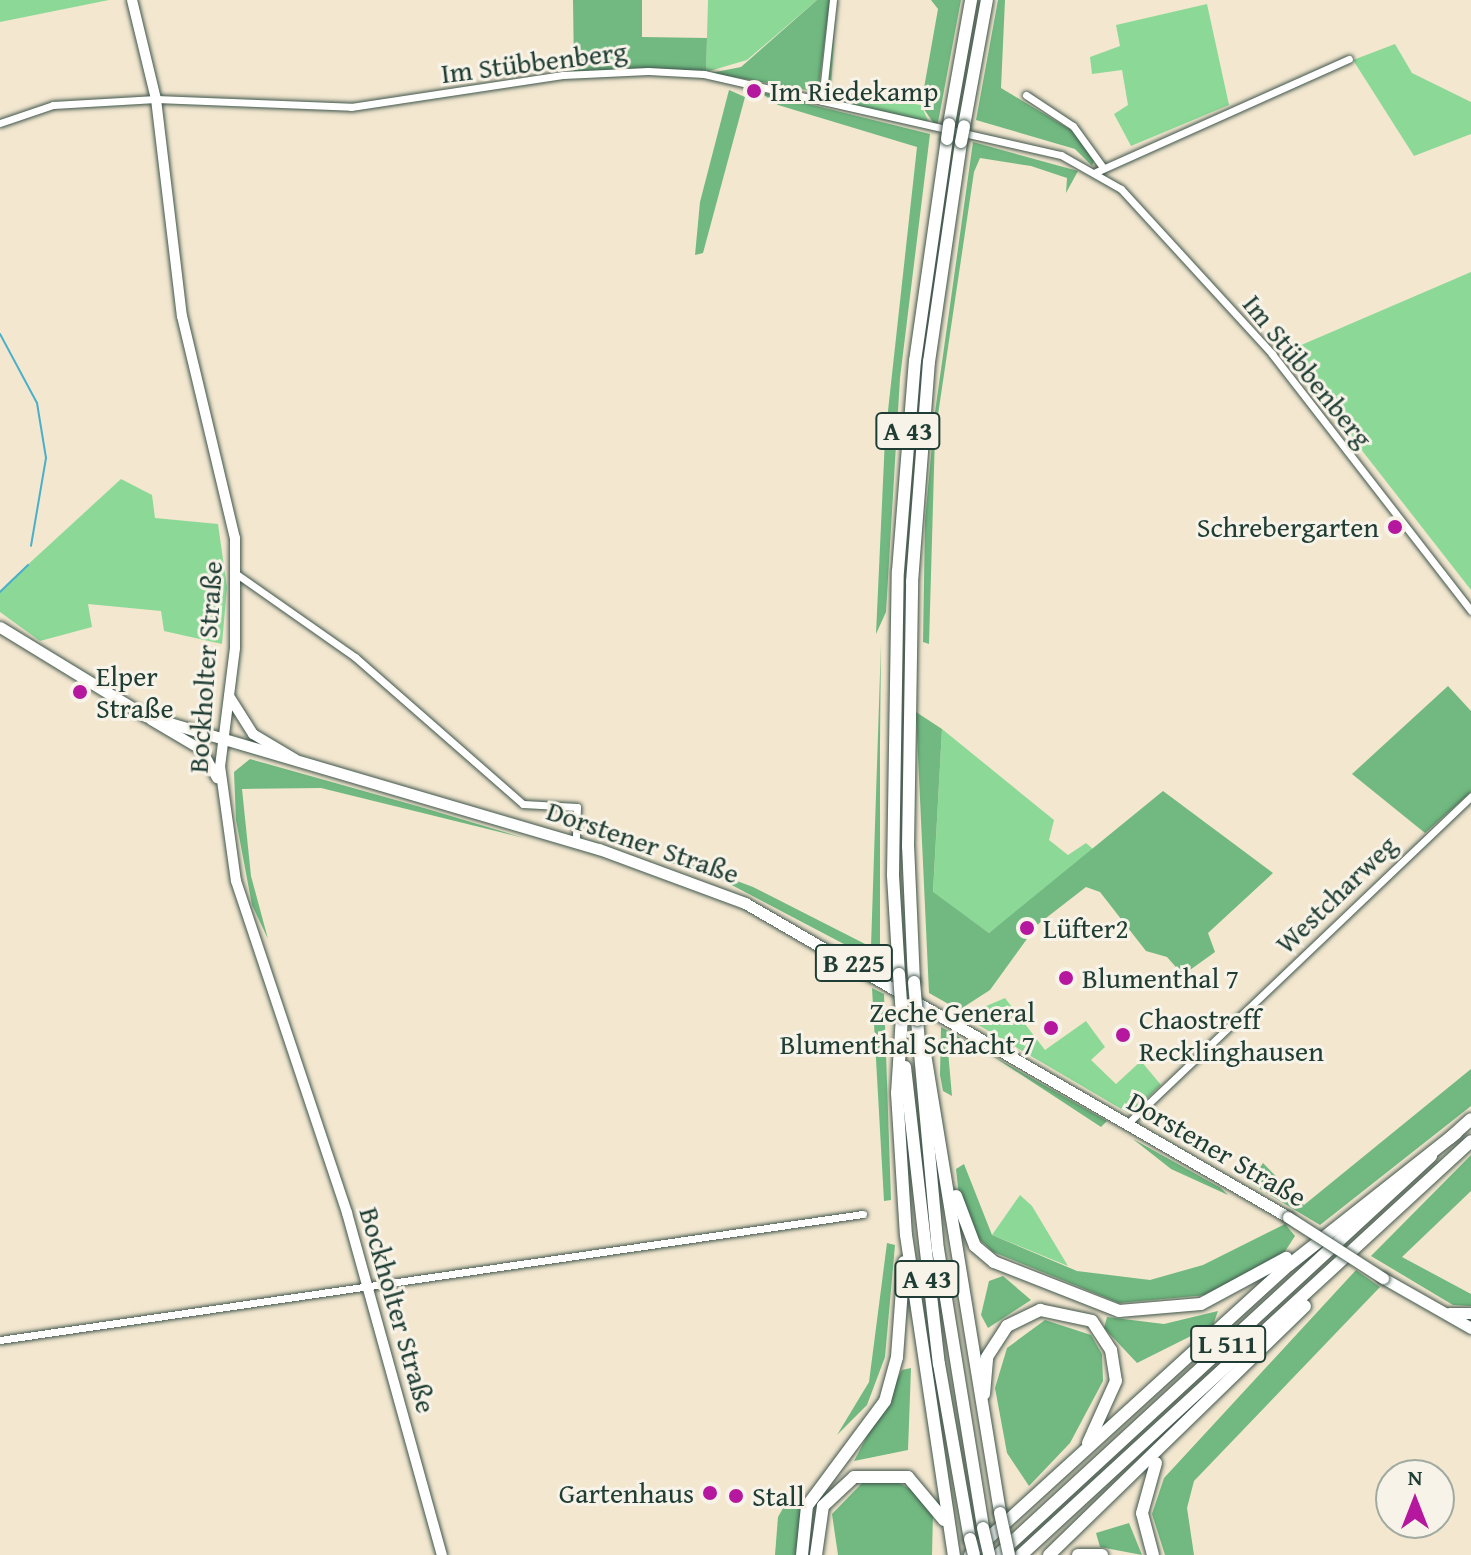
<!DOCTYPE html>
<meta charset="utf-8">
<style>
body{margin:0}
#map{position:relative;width:1471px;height:1555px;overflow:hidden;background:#f3e7d0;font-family:"Gentium Book Plus",serif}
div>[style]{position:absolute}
.green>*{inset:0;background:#8cd997}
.forest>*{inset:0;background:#71b980}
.stream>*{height:2px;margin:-1px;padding:0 1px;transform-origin:1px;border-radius:1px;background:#4ab0c9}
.roads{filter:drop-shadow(0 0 2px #3f564b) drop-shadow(0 0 2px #3f564b)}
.street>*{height:7px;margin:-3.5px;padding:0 3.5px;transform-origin:3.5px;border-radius:3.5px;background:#fff}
.secondary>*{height:10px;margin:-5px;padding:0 5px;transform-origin:5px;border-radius:5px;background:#fff}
.primary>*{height:11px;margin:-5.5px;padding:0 5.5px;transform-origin:5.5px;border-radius:5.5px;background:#fff}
.highway>*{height:12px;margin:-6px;padding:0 6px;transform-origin:6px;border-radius:6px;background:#fff}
.bridges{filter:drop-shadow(0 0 2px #3f564b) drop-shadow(0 0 2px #3f564b)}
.primary-bridge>*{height:11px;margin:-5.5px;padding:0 5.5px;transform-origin:5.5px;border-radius:5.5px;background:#fff}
.highway-bridge>*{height:12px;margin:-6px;padding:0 6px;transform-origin:6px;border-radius:6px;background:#fff}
.dots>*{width:22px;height:22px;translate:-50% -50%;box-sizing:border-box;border:4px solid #f7f3e8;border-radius:50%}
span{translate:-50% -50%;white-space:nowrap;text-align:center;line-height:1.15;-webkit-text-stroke:6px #f7f3e8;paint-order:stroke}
.shield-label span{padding:2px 6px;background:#f7f3e8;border:2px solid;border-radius:6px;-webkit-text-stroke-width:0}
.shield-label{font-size:26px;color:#1f3d34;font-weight:700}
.street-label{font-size:28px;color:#1f3d34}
.poi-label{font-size:28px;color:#1f3d34}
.left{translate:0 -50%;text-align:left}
.right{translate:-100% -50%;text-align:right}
.north{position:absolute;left:1375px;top:1459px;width:80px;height:80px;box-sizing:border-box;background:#f7f3e8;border:2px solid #a1aaa0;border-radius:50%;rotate:0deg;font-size:22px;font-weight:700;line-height:32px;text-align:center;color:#1f3d34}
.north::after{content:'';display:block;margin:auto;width:28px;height:36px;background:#b5179e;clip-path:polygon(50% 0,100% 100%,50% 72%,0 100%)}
</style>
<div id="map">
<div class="green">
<div style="clip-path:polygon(0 0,109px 0,0 22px)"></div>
<div style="clip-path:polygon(708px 0,817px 0,747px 60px,706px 72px)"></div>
<div style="clip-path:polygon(836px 0,831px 90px,921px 105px,931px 127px,824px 100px)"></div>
<div style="clip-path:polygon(1207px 4px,1229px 105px,1131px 146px,1114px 114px,1128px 105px,1122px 70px,1092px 74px,1090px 57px,1120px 46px,1116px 25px)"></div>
<div style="clip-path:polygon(1395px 44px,1412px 73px,1471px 102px,1471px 134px,1414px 156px,1353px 60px)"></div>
<div style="clip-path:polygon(1471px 272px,1471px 590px,1285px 352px)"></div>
<div style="clip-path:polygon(121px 479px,152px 495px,155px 518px,218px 524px,227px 587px,222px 644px,164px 631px,161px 611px,88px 604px,92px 627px,40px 641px,0 612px,0 593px,10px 581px)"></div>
<div style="clip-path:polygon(942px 729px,1054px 820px,1049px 840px,1068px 855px,1086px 843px,1094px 850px,989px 933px,933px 893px)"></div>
<div style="clip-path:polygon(1005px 998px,1045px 1050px,1086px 1021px,1105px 1047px,1091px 1060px,1116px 1084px,1141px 1061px,1161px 1085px,1143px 1102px,1135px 1091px,1138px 1107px,1128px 1113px,963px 1016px)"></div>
<div style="clip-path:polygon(1020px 1195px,1032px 1206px,1068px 1266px,992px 1235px)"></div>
</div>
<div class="forest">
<div style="clip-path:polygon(573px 0,642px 0,642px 37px,707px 38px,706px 72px,574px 71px)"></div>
<div style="clip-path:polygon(817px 0,830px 0,819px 85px,812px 91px,711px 73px,741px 67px)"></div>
<div style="clip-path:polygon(931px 0,961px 0,937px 128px,921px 105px,938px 9px)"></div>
<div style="clip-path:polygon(998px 0,1005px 0,1001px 88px,1076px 133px,1096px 156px,1092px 166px,1075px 149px,976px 120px)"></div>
<div style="clip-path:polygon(729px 90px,745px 97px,703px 253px,695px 255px,700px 202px)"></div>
<div style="clip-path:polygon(760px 92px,930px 134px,900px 378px,886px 612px,876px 634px,885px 438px,917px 147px,778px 105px)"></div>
<div style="clip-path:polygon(973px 142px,1078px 171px,1066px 193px,1067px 178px,1031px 166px,980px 158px,974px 172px,935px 435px,929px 644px,923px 642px,925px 521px,935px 412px)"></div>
<div style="clip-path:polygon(881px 643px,880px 743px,880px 963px,724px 881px,663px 860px,662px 853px,753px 887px,871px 947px)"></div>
<div style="clip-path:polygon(1448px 686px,1471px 711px,1471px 792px,1425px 833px,1352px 774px)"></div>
<div style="clip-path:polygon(916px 712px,942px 729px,933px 892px,989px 933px,1163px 791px,1273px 873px,1208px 933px,1215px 952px,1183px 975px,1167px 957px,1146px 951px,1100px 892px,1086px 887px,1037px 925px,990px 990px,959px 1010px,929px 993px)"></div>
<div style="clip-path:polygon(250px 759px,424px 808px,524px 838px,321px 788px,242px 789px,251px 876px,268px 939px,252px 905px,236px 820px,234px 772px)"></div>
<div style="clip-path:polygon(872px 988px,884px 994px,891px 1200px,884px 1201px)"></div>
<div style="clip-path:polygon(941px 1027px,975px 1046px,975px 1054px,947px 1040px,952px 1096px,943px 1091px,940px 1075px)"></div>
<div style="clip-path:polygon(991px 1055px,1107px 1121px,1101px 1127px)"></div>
<div style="clip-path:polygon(1471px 1069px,1471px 1106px,1320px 1225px,1250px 1183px,1263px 1163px,1304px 1205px)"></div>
<div style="clip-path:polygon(1133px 1139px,1221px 1188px,1228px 1195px,1171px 1169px)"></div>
<div style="clip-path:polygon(1471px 1155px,1471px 1191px,1402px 1257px,1471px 1294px,1471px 1306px,1453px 1305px,1371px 1256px)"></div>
<div style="clip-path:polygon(964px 1164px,992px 1235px,1077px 1271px,1150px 1280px,1203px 1265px,1285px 1224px,1295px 1236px,1282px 1256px,1207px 1295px,1119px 1303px,993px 1252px,976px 1236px,959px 1196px,956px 1169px)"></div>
<div style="clip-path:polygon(887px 1243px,895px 1245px,885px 1357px,867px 1405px,837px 1435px,869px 1382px)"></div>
<div style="clip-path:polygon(1356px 1270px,1380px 1287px,1194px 1481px,1187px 1508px,1194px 1555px,1165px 1555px,1152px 1514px,1164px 1478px)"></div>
<div style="clip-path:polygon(1003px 1276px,1031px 1300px,988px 1328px,981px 1315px,989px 1281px)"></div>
<div style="clip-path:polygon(1218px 1311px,1213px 1325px,1137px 1363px,1104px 1328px,1107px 1317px,1164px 1324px)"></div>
<div style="clip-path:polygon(1045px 1320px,1091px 1335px,1102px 1354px,1103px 1381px,1070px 1443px,1029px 1486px,1007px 1453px,995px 1388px,1007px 1348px)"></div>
<div style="clip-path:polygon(911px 1368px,908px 1450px,854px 1461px,902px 1370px)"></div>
<div style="clip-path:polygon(866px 1479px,899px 1483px,924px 1496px,933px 1513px,932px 1555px,838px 1555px,832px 1514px)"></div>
<div style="clip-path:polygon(803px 1492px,797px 1555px,775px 1555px,778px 1517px,790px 1496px)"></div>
<div style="clip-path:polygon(1129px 1523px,1142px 1555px,1100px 1547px,1096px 1533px)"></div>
</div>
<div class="stream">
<div style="left:0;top:334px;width:78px;rotate:61.8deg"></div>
<div style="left:37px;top:403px;width:56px;rotate:80.7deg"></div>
<div style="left:46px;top:458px;width:89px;rotate:99.7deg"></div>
<div style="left:0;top:592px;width:39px;rotate:-44deg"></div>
</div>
<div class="roads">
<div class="street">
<div style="left:1026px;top:95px;width:56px;rotate:33.4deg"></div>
<div style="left:1073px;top:126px;width:49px;rotate:54.1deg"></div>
<div style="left:822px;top:101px;width:102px;rotate:-83.8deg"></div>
<div style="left:0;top:123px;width:56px;rotate:-18.8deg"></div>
<div style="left:53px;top:105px;width:103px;rotate:-3.3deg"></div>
<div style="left:156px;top:99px;width:195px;rotate:2.3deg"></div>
<div style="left:351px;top:107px;width:214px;rotate:-8.6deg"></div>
<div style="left:563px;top:75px;width:85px;rotate:-2.7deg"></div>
<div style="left:648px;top:71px;width:56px;rotate:3.1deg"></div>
<div style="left:704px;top:74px;width:366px;rotate:12.8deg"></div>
<div style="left:1061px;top:155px;width:69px;rotate:29.5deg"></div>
<div style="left:1121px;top:189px;width:224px;rotate:47.5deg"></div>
<div style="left:1272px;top:354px;width:325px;rotate:52.2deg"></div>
<div style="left:1096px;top:172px;width:277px;rotate:-24.1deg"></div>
<div style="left:238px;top:575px;width:143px;rotate:35deg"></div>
<div style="left:355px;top:657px;width:223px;rotate:41.2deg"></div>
<div style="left:523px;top:804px;width:54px;rotate:3.2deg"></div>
<div style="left:577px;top:807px;width:36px;rotate:92deg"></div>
<div style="left:1127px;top:1124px;width:475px;rotate:-43.6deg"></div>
<div style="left:0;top:1340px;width:872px;rotate:-8.31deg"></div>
</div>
<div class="secondary">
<div style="left:132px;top:0;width:102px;rotate:76.4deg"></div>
<div style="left:156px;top:99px;width:219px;rotate:83.2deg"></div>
<div style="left:182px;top:316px;width:228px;rotate:76.6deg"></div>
<div style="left:235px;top:538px;width:110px;rotate:90deg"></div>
<div style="left:235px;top:648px;width:119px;rotate:97.2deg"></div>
<div style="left:220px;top:766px;width:116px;rotate:82.1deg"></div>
<div style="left:236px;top:881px;width:350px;rotate:71.5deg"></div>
<div style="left:347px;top:1213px;width:355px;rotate:74.5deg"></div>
<div style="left:229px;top:696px;width:45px;rotate:57.7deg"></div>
<div style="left:253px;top:734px;width:49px;rotate:30.8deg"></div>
<div style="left:151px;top:720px;width:59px;rotate:30.5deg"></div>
<div style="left:202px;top:750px;width:32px;rotate:62deg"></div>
</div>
<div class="primary">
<div style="left:0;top:627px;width:171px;rotate:31.4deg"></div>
<div style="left:146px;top:716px;width:472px;rotate:16.4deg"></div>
<div style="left:599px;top:849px;width:156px;rotate:20.3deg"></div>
<div style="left:745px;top:903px;width:627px;rotate:30.04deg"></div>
<div style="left:1383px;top:1278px;width:101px;rotate:29.6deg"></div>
<div style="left:1449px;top:1313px;width:22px"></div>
</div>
<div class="highway">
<div style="left:949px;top:124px;width:126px;rotate:-79.9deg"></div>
<div style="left:964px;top:126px;width:128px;rotate:-79.7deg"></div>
<div style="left:899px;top:974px;width:99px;rotate:-93.5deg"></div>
<div style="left:893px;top:875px;width:304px;rotate:-89.1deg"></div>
<div style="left:898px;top:571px;width:211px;rotate:-85.4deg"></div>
<div style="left:915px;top:361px;width:224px;rotate:-81.8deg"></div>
<div style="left:914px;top:982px;width:135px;rotate:-92.5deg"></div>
<div style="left:908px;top:847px;width:265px;rotate:-89.1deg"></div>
<div style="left:912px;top:582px;width:221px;rotate:-85.6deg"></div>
<div style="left:929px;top:362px;width:222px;rotate:-81.7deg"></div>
<div style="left:902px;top:1016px;width:77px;rotate:93.7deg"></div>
<div style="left:897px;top:1093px;width:142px;rotate:86.4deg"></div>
<div style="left:906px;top:1235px;width:324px;rotate:81.5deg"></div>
<div style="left:917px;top:1020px;width:230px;rotate:84.8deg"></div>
<div style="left:938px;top:1249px;width:283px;rotate:80.8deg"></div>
<div style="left:925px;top:1054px;width:465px;rotate:80.7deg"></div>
<div style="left:905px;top:1067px;width:299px;rotate:83.5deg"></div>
<div style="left:939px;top:1364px;width:178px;rotate:80deg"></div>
<div style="left:1450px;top:1138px;width:28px;rotate:-42deg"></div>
<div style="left:956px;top:1196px;width:53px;rotate:69.2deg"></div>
<div style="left:975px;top:1246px;width:25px;rotate:40deg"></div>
<div style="left:994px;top:1262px;width:134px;rotate:21.4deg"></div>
<div style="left:1119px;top:1311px;width:82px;rotate:-4.9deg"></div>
<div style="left:1201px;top:1304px;width:97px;rotate:-28.4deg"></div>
<div style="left:984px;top:1394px;width:37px;rotate:-85deg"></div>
<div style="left:987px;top:1357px;width:37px;rotate:-57deg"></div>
<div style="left:1007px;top:1326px;width:37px;rotate:-26deg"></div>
<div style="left:1040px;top:1310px;width:53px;rotate:11.9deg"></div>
<div style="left:1092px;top:1321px;width:35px;rotate:57deg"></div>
<div style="left:1111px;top:1350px;width:31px;rotate:81deg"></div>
<div style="left:1116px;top:1381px;width:68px;rotate:114.3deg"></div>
<div style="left:802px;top:1555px;width:49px;rotate:-84.2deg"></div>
<div style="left:807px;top:1506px;width:131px;rotate:-53.4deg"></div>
<div style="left:885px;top:1401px;width:46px;rotate:-74.7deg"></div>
<div style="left:897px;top:1357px;width:95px;rotate:-85.8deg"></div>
<div style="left:816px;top:1555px;width:49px;rotate:-81.9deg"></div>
<div style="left:823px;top:1506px;width:42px;rotate:-43.1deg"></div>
<div style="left:854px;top:1477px;width:54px"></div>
<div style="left:908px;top:1477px;width:56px;rotate:50.1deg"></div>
<div style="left:970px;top:1555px;width:431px;rotate:-42.3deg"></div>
<div style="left:1289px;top:1265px;width:213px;rotate:-38.3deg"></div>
<div style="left:998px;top:1555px;width:589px;rotate:-42.66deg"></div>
<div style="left:1021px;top:1555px;width:611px;rotate:-42.61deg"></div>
<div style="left:1049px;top:1555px;width:357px;rotate:-44.2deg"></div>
<div style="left:1078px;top:1555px;width:24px"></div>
<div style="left:1153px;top:1555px;width:43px;rotate:-104.7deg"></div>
<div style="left:1142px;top:1513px;width:52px;rotate:-74.4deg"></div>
</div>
</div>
<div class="bridges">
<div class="primary-bridge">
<div style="left:1288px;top:1217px;width:113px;rotate:32.7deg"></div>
</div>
<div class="highway-bridge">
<div style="left:947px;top:139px;width:15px;rotate:-82deg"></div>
<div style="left:961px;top:142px;width:16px;rotate:-79deg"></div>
<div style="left:899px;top:974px;width:42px;rotate:85.9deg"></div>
<div style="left:914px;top:982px;width:38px;rotate:85deg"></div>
<div style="left:1000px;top:1513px;width:43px;rotate:77.9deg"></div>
<div style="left:983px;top:1528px;width:28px;rotate:77deg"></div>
<div style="left:970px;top:1539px;width:16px;rotate:76deg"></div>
</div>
</div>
<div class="dots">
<div style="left:754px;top:91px;background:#b5179e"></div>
<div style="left:1395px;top:527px;background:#b5179e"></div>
<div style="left:80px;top:692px;background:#b5179e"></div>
<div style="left:1027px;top:928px;background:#b5179e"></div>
<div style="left:1066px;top:978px;background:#b5179e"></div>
<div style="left:1051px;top:1028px;background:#b5179e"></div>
<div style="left:1123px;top:1035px;background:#b5179e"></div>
<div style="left:710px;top:1493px;background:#b5179e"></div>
<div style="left:736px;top:1496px;background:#b5179e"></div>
</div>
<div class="shield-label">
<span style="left:908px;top:431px">A 43</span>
<span style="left:854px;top:963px">B 225</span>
<span style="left:927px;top:1279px">A 43</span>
<span style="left:1228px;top:1344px">L 511</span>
</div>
<div class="street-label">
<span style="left:534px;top:62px;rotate:-7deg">Im Stübbenberg</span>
<span style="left:1308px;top:371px;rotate:51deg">Im Stübbenberg</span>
<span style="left:205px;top:667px;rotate:-86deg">Bockholter Straße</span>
<span style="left:643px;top:842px;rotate:19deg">Dorstener Straße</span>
<span style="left:1336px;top:894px;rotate:-44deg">Westcharweg</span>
<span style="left:1217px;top:1149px;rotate:30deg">Dorstener Straße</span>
<span style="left:398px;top:1310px;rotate:74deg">Bockholter Straße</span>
</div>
<div class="poi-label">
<span class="left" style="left:770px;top:91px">Im Riedekamp</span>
<span class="right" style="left:1379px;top:527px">Schrebergarten</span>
<span class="left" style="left:96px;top:692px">Elper<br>Straße</span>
<span class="left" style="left:1043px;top:928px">Lüfter2</span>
<span class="left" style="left:1082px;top:978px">Blumenthal 7</span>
<span class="right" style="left:1035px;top:1028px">Zeche General<br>Blumenthal Schacht 7</span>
<span class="left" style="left:1139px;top:1035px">Chaostreff<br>Recklinghausen</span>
<span class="right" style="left:694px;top:1493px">Gartenhaus</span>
<span class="left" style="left:752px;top:1496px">Stall</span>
</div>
<div class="north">N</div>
</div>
